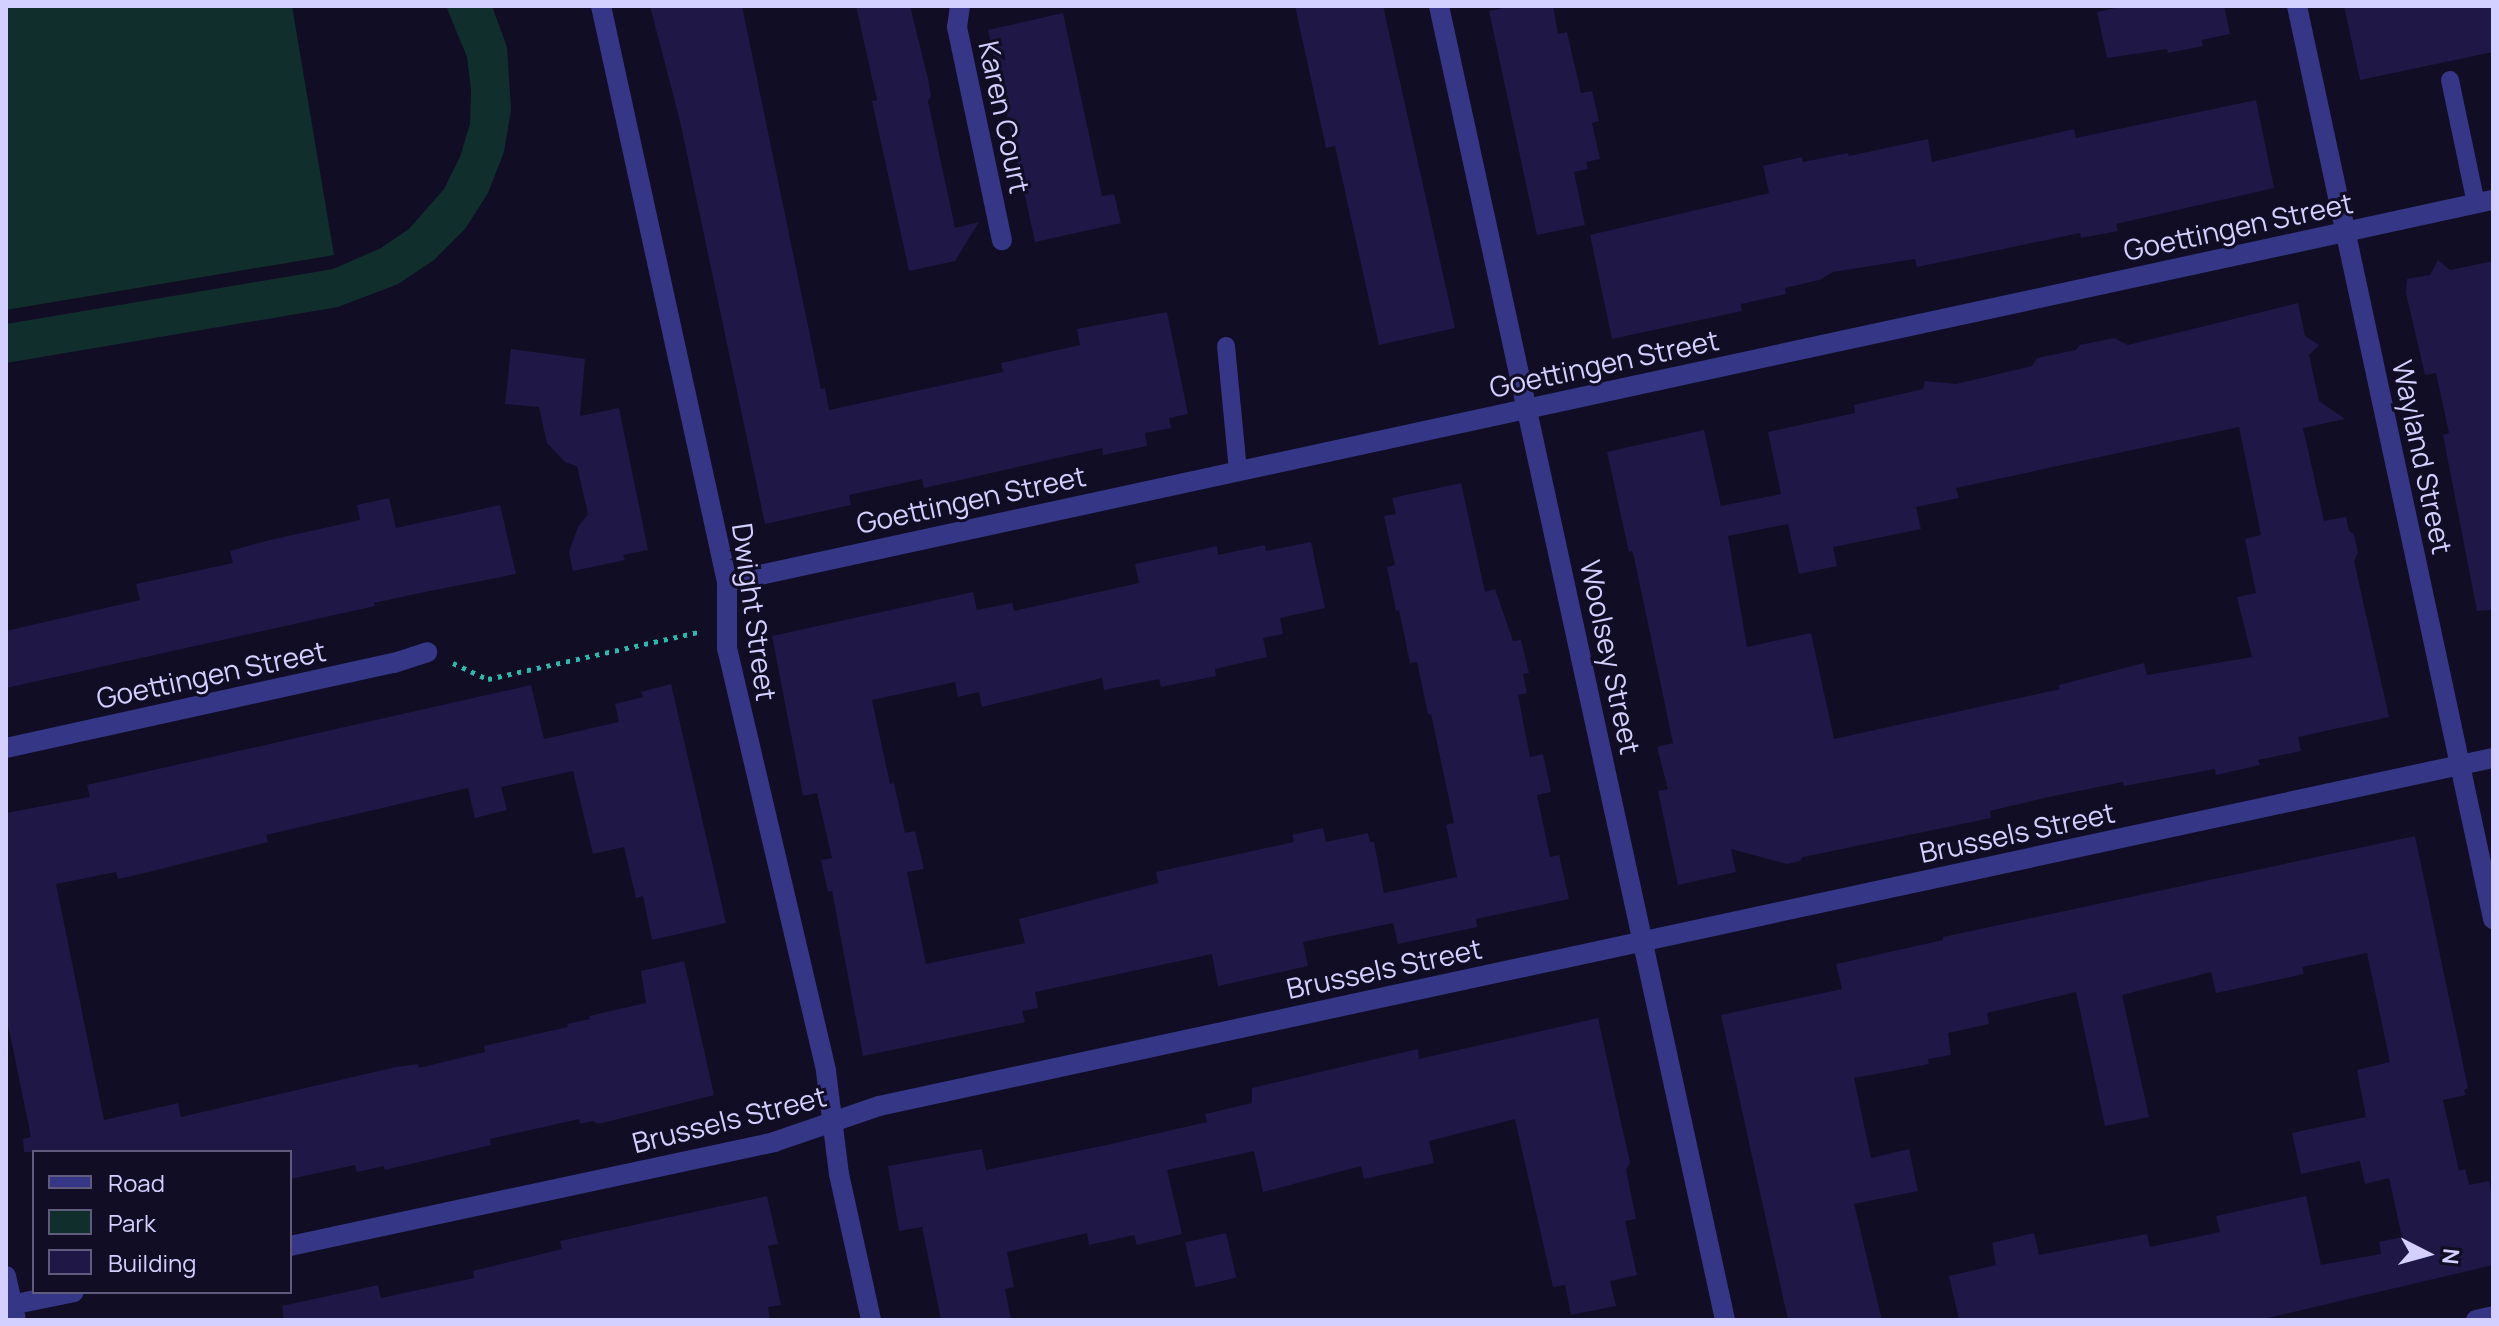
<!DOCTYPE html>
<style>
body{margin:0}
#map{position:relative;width:2499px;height:1326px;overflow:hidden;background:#100d24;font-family:Manrope,sans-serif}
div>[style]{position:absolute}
.green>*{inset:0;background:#102f2c}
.building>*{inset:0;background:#1f1846;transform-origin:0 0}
.path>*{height:5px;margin-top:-2.5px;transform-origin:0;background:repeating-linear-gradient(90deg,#28bbac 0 4px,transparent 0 10px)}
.service>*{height:18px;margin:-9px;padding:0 9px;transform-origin:9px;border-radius:9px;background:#353686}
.minor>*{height:20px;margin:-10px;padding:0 10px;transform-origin:10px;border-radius:10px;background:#353686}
span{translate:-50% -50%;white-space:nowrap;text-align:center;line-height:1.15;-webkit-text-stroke:6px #100d24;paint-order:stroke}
.street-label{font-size:28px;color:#d3d0ff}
.frame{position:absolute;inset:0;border:8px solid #d3d0ff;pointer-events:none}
.legend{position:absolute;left:32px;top:1150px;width:260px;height:144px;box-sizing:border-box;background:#100d24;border:2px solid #5e5b7c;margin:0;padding:10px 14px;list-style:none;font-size:24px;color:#d3d0ff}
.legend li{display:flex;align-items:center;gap:16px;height:40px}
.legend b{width:40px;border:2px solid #5e5b7c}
.north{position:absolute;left:2387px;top:1214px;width:80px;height:80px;-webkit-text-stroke:6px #100d24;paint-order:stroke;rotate:96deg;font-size:22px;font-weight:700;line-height:32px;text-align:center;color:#d3d0ff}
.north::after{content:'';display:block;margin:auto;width:28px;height:36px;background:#d3d0ff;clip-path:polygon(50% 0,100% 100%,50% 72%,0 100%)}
</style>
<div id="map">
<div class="green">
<div style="clip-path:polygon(6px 6px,292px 6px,334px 255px,6px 310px)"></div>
<div style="clip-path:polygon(446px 6px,492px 6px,507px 47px,511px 110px,504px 152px,488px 193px,465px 229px,434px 260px,398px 284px,338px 307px,6px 363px,6px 324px,333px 269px,381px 248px,409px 229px,444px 189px,460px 157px,470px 124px,471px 90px,467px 57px)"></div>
</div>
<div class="building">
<div style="clip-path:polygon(650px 6px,742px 6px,821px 389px,825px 388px,829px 410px,1003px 372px,1001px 363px,1080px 345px,1077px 329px,1167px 312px,1188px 414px,1169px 418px,1171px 428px,1145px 433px,1147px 446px,1103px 455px,1102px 448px,924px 488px,922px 479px,849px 495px,851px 505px,765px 524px,680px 121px)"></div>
<div style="clip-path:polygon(856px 6px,910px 6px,928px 79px,931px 96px,928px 101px,955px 228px,979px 222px,955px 261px,909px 271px,872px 101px,877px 100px)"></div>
<div style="clip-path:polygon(1295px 6px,1383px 6px,1455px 328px,1379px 345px,1335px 146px,1326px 148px)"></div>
<div style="clip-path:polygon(1512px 6px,1553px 6px,1558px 34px,1567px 32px,1581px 93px,1592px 91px,1599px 121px,1592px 123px,1600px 159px,1586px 162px,1588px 169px,1574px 172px,1585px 225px,1537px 235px,1489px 11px)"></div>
<div style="clip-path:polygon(2125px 6px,2224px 6px,2230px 34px,2202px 40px,2203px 46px,2168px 53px,2167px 49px,2107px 58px,2097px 12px)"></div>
<div style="clip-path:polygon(2344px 6px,2493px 6px,2493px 52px,2360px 80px)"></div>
<div style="clip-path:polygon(1063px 13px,1102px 196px,1114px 194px,1121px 223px,1035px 242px,988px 30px)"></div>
<div style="clip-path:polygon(2256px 100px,2274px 188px,2116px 224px,2118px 231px,2081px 238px,2080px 233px,1917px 267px,1915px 259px,1833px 272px,1819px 280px,1785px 288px,1786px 294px,1741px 304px,1742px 311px,1612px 339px,1590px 235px,1769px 193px,1763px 166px,1802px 157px,1803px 162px,1848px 153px,1849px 156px,1928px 139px,1932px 162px,2074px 129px,2076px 138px)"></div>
<div style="clip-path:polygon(2438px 260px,2450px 270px,2493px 261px,2493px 610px,2477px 611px,2443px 435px,2449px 433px,2436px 373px,2425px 375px,2406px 293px,2407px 279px,2430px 275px)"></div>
<div style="clip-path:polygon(evenodd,2298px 303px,2305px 336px,2319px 345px,2309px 355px,2319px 401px,2345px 419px,2303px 428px,2324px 521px,2346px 517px,2349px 531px,2354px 534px,2358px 553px,2354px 561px,2389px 717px,2298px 737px,2301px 751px,2258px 760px,2260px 765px,2216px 775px,2215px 769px,2124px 786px,2123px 782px,2049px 797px,1990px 811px,1991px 818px,1803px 857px,1800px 861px,1787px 864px,1731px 849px,1736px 872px,1678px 885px,1658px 791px,1668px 789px,1657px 747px,1673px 743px,1634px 557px,1632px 551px,1629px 552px,1607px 452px,1704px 430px,1721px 506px,1781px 494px,1768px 432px,1855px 413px,1854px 405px,1923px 389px,1925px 381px,1956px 384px,2032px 366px,2037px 358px,2076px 350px,2080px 345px,2114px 338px,2128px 345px,2298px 303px,2239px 427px,2261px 535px,2245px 539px,2256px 593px,2237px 597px,2252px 657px,2147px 675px,2144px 663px,2059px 685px,2060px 689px,1834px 739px,1811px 633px,1747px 647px,1728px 536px,1788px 524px,1799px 574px,1837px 566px,1833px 547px,1921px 529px,1916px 507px,1959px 498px,1956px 488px,2239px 427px)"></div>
<div style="clip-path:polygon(511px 349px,585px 359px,580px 416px,619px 408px,648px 550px,623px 555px,625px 560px,573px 571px,569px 552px,578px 527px,588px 514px,577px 466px,565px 462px,547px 443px,539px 407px,505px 404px)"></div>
<div style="clip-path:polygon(1461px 483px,1485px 592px,1495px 589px,1513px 641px,1521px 640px,1529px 673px,1523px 674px,1527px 693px,1518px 695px,1530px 757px,1543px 754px,1551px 792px,1537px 795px,1550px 857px,1559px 855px,1569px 899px,1476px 919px,1477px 927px,1398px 944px,1393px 923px,1303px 942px,1308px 966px,1218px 986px,1212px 954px,1035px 992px,1038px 1008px,1022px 1011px,1025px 1022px,863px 1056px,832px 891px,828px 892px,821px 860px,832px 858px,817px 793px,803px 796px,772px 636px,973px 592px,977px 610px,1012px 603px,1014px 611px,1139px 583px,1135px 564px,1217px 546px,1218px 555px,1265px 545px,1266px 551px,1311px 542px,1325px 608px,1280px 618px,1283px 634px,1263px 638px,1267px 657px,1215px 669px,1216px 676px,1161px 687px,1159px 679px,1104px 690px,1102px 678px,982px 707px,979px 692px,958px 697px,955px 682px,872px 700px,890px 784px,894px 783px,905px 833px,915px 831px,924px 869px,907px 872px,926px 964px,1025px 943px,1019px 919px,1158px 883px,1156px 872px,1294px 842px,1292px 835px,1323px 828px,1326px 842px,1368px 833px,1370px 842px,1374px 842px,1384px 893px,1457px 877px,1446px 825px,1454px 823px,1431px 714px,1428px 714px,1417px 662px,1410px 663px,1399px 610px,1396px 611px,1387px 567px,1395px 565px,1384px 516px,1396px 514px,1392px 498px)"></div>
<div style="clip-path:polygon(389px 498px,396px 528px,500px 505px,516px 574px,420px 593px,374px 603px,375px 606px,6px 688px,6px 631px,140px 600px,136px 584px,233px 563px,230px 551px,266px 541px,360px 520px,357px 505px)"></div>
<div style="clip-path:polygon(671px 684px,726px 923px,652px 940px,643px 896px,636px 898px,624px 847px,593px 854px,573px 771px,501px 787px,507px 810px,475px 818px,468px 788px,266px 835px,268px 842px,149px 872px,118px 879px,116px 872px,56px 884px,104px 1120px,178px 1103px,181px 1117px,396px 1067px,418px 1064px,419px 1068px,485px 1052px,484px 1046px,568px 1027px,567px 1024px,590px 1019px,589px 1016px,646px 1003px,641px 971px,684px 961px,714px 1095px,598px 1124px,593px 1121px,580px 1124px,579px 1119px,490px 1139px,491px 1145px,385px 1170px,384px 1166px,357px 1172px,355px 1165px,290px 1179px,290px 1152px,24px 1152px,23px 1139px,31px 1137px,6px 1015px,6px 813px,90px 797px,87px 785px,531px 685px,544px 739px,619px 722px,615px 704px,643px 697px,641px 692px)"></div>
<div style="clip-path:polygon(2415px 836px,2468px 1088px,2464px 1090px,2466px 1095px,2443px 1100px,2459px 1171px,2465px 1169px,2469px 1185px,2489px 1181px,2493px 1203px,2493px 1265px,2259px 1320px,1959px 1320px,1949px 1276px,1996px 1265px,1992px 1243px,2034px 1233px,2039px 1255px,2147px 1234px,2150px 1247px,2220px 1232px,2216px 1216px,2306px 1196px,2321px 1265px,2381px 1254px,2379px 1242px,2402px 1237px,2389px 1178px,2365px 1184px,2360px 1161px,2301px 1174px,2292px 1133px,2366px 1117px,2357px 1070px,2390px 1062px,2367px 953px,2302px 967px,2304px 974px,2216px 993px,2211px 972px,2122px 995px,2149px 1117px,2105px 1126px,2076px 992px,1987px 1013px,1989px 1024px,1948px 1033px,1951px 1055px,1928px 1059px,1929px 1064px,1854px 1078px,1871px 1158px,1909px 1149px,1918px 1191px,1854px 1204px,1882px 1320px,1788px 1320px,1721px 1015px,1842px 989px,1836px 964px,1943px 940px,1943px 937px)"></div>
<div style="clip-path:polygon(1598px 1018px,1630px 1163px,1626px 1170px,1636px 1219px,1625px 1221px,1637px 1275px,1610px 1281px,1616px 1306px,1571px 1315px,1565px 1285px,1553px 1287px,1515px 1119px,1429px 1141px,1434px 1163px,1364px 1179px,1361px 1166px,1263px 1192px,1254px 1151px,1167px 1170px,1182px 1234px,1137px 1245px,1134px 1235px,1089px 1245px,1087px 1233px,1007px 1252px,1014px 1287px,1005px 1289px,1011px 1320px,941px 1320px,922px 1227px,899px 1231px,888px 1166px,982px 1149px,986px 1170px,1111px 1144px,1207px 1122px,1205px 1114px,1252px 1103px,1252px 1088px,1418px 1049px,1419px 1059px)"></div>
<div style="clip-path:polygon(767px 1196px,778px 1244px,768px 1246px,781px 1305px,768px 1307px,770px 1320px,284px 1320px,282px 1306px,378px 1285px,381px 1298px,474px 1278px,473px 1271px,562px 1249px,560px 1241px)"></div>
<div style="left:1226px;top:1233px;width:46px;height:42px;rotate:77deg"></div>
</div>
<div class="path">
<div style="left:453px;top:663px;width:38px;rotate:25deg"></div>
<div style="left:488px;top:679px;width:215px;rotate:-12.6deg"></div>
</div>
<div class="service">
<div style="left:2450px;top:80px;width:126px;rotate:78.1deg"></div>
<div style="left:1226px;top:346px;width:125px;rotate:84.5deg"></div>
</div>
<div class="minor">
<div style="left:601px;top:6px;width:590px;rotate:77.66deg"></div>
<div style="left:727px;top:582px;width:66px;rotate:90deg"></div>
<div style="left:727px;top:648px;width:434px;rotate:76.8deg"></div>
<div style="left:826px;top:1071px;width:104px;rotate:82.8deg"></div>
<div style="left:839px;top:1174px;width:149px;rotate:77.6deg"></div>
<div style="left:960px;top:6px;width:21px;rotate:98deg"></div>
<div style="left:957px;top:27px;width:218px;rotate:78.1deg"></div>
<div style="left:1439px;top:6px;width:1345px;rotate:77.72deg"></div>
<div style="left:2297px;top:6px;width:934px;rotate:77.88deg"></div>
<div style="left:727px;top:582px;width:1807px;rotate:-12.21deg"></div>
<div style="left:6px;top:748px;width:397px;rotate:-12.4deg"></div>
<div style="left:394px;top:663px;width:35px;rotate:-18deg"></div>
<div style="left:290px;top:1246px;width:495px;rotate:-12.1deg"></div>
<div style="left:774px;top:1142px;width:111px;rotate:-18.9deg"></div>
<div style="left:879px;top:1106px;width:1651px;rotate:-12.17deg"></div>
<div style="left:6px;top:1276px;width:45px;rotate:77.2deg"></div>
<div style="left:6px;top:1306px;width:69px;rotate:-11.6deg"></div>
<div style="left:2476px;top:1320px;width:17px;rotate:-13deg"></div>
</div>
<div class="street-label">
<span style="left:1005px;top:117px;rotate:78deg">Karen Court</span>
<span style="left:2238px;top:226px;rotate:-12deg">Goettingen Street</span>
<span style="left:1604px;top:363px;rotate:-12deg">Goettingen Street</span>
<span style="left:2423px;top:457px;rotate:78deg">Wayland Street</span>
<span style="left:971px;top:499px;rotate:-12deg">Goettingen Street</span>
<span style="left:755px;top:612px;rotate:82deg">Dwight Street</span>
<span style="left:1611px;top:657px;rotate:78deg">Woolsey Street</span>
<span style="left:211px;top:674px;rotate:-12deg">Goettingen Street</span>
<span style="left:2017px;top:832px;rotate:-12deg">Brussels Street</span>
<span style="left:1384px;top:968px;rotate:-12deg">Brussels Street</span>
<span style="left:729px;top:1119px;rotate:-14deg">Brussels Street</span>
</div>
<div class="frame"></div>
<ul class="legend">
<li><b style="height:10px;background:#353686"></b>Road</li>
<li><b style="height:22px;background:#102f2c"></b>Park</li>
<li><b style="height:22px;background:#1f1846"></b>Building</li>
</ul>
<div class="north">N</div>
</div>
